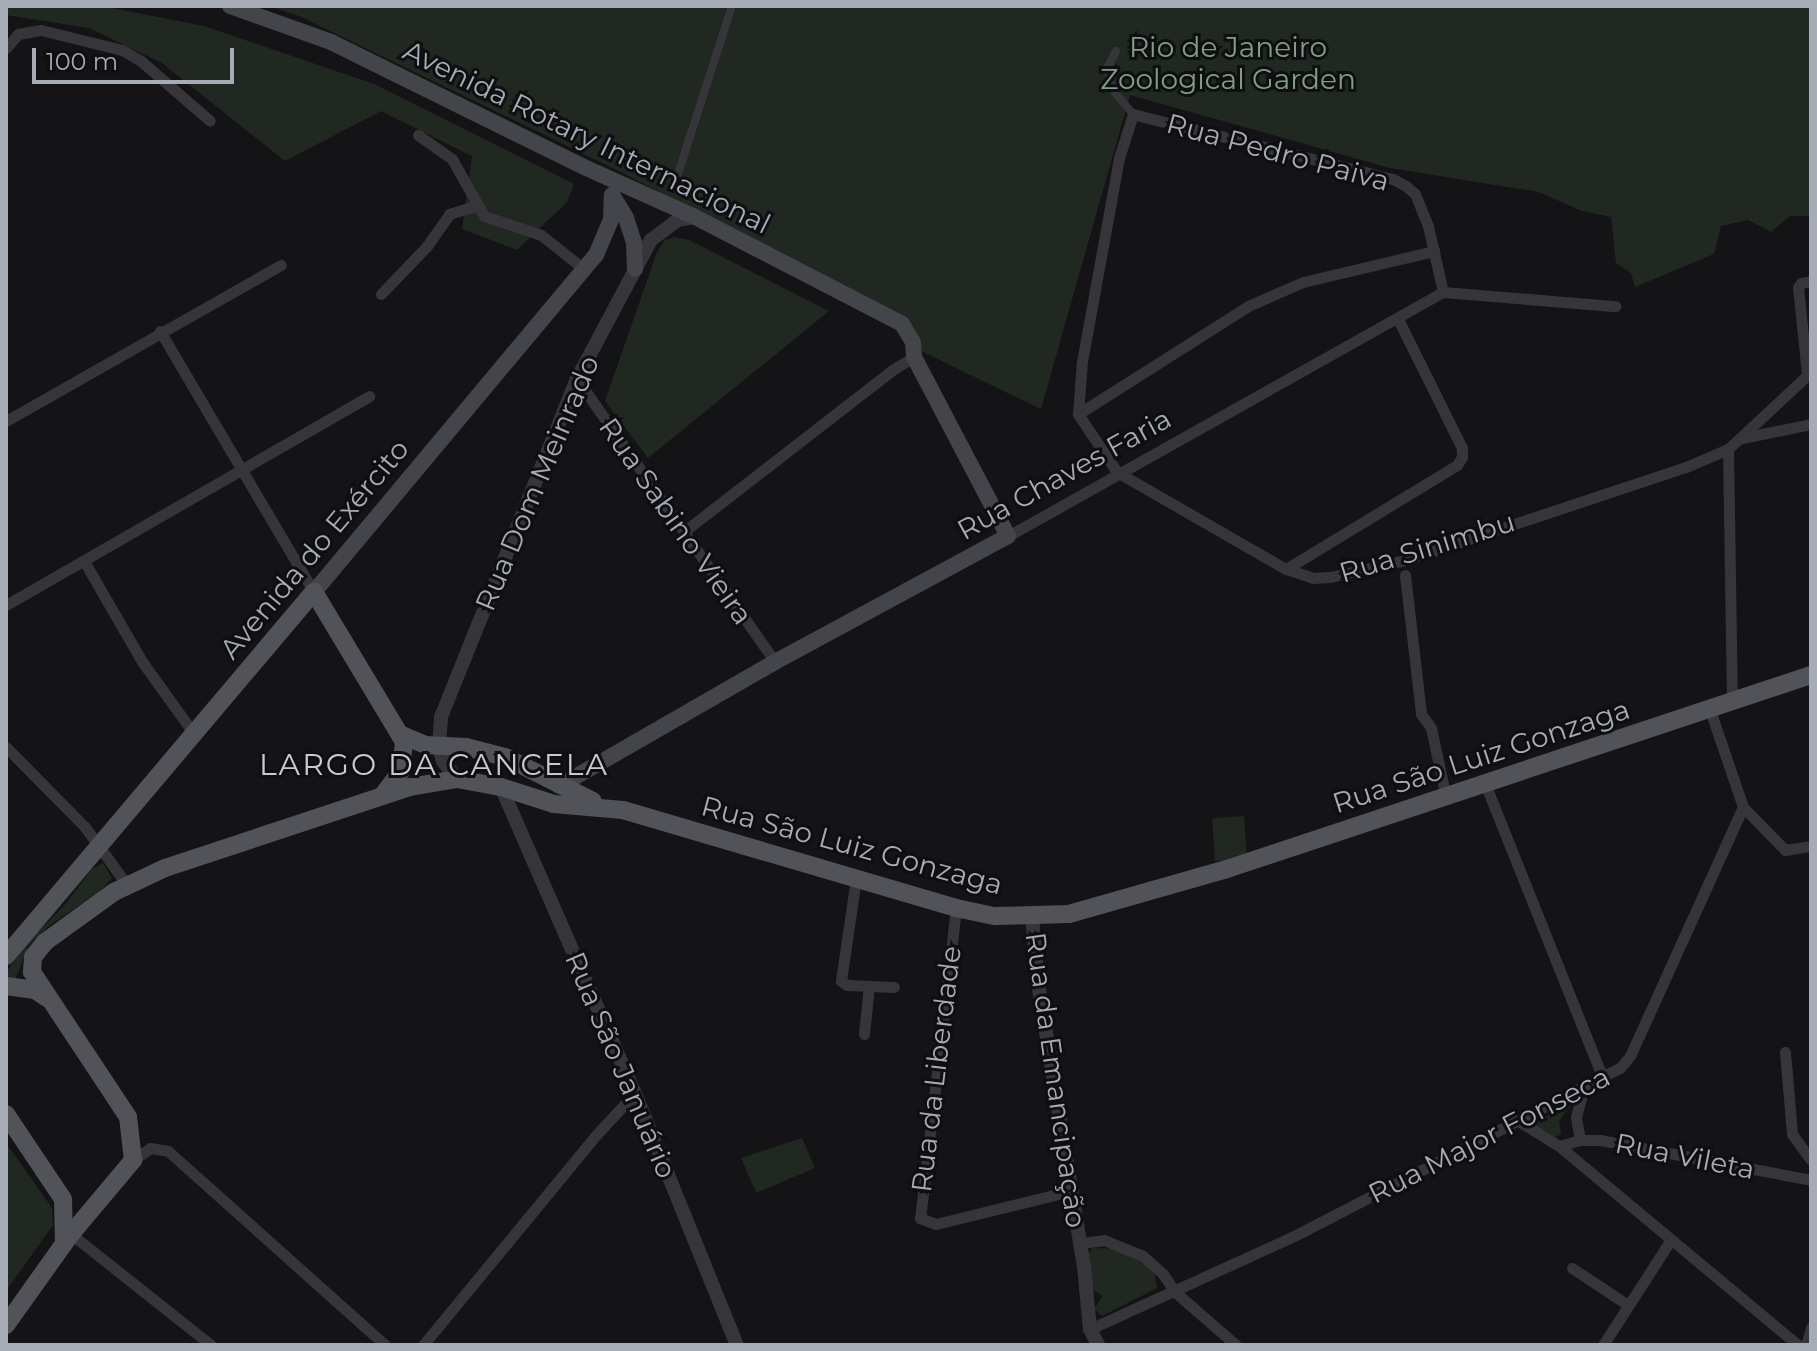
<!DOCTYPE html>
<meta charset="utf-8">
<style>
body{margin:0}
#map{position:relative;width:1817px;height:1351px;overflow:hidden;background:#141416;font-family:Montserrat,sans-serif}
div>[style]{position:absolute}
.green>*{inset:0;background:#212822;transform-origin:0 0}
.pedestrian>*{height:8px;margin:-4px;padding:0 4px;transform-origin:4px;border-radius:4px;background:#36363a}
.minor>*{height:11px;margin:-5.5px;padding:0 5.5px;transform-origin:5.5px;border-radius:5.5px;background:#36363a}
.tertiary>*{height:14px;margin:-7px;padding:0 7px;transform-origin:7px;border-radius:7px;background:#36363a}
.secondary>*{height:16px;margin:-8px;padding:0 8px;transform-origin:8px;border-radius:8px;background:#44454a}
.primary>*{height:18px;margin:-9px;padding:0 9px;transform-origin:9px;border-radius:9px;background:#525359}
span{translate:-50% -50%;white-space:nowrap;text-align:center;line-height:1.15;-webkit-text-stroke:6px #0f0f11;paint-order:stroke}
.park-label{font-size:28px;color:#809e83}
.street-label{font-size:28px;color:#a7abb5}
.neighbourhood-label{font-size:30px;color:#c8cad1;letter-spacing:2px}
.frame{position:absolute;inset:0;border:8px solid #a7abb5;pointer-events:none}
.scale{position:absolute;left:32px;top:48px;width:202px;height:36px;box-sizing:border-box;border:4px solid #a7abb5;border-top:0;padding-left:10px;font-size:24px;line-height:28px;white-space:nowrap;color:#a7abb5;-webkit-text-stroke:6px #0f0f11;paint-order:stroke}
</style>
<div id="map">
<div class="green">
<div style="clip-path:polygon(6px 6px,102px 6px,204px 26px,374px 84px,574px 184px,567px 202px,517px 250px,462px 229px,472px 156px,381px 111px,285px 161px,162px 63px,89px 28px,6px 15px)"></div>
<div style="clip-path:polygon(268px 6px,1811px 6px,1811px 216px,1790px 216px,1771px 232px,1748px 220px,1721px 226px,1714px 254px,1635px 287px,1631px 273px,1616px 263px,1611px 217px,1582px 211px,1539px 192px,1390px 168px,1130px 95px,1041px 409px,921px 351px,911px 327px,631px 177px,299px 16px)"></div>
<div style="clip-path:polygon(675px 237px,689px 240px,829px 311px,648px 458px,605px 401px,657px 252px,665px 240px)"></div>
<div style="left:1244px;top:816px;width:43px;height:32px;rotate:86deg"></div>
<div style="clip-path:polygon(103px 863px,112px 878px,99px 892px,50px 925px,28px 946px,15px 980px,6px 979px,6px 973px,25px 945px,64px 906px,92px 869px)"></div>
<div style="clip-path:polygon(1575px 1100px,1559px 1121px,1561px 1134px,1552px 1139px,1532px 1125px)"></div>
<div style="clip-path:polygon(802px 1138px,815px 1168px,756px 1193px,741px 1158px)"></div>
<div style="clip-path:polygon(6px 1143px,52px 1208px,53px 1225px,6px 1291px)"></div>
<div style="clip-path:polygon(1092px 1248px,1118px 1249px,1136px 1258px,1154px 1271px,1157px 1288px,1102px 1316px,1094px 1309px,1103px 1296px,1091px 1289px,1088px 1255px)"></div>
</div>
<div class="pedestrian">
<div style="left:1116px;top:51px;width:17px;rotate:118deg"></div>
<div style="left:1108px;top:66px;width:12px;rotate:85deg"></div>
<div style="left:1109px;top:78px;width:16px;rotate:68deg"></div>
<div style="left:1115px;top:93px;width:28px;rotate:49deg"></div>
<div style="left:677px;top:177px;width:180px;rotate:-72.2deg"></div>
</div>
<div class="minor">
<div style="left:6px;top:48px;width:18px;rotate:-49deg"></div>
<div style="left:18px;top:34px;width:23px;rotate:-10deg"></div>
<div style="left:41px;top:30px;width:83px;rotate:13.9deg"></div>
<div style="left:122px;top:50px;width:22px;rotate:30deg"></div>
<div style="left:141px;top:61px;width:91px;rotate:41deg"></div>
<div style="left:418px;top:135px;width:42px;rotate:35.2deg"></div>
<div style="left:452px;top:159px;width:65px;rotate:60.7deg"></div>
<div style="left:484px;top:216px;width:60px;rotate:18.4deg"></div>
<div style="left:541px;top:235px;width:55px;rotate:38.3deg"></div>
<div style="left:1443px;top:292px;width:68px;rotate:-102.8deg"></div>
<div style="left:1428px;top:226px;width:35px;rotate:-112deg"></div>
<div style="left:1415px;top:194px;width:12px;rotate:-138deg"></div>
<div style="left:1406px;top:186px;width:15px;rotate:-152deg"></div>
<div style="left:1393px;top:179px;width:268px;rotate:-166deg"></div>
<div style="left:1133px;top:114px;width:46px;rotate:107.7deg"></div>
<div style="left:1119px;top:158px;width:206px;rotate:100.3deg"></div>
<div style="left:1082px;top:361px;width:53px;rotate:94.3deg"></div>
<div style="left:1078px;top:414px;width:70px;rotate:56.1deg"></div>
<div style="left:1117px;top:472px;width:195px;rotate:29.9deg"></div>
<div style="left:1286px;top:569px;width:28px;rotate:18deg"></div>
<div style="left:1313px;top:578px;width:17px;rotate:-3deg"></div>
<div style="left:1330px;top:577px;width:78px;rotate:-12.6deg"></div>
<div style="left:1406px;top:560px;width:295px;rotate:-18.4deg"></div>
<div style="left:1686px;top:467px;width:46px;rotate:-23.2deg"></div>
<div style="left:1728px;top:449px;width:113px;rotate:-42.9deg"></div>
<div style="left:381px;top:294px;width:66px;rotate:-46.2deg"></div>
<div style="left:427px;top:246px;width:39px;rotate:-55deg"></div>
<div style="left:449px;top:214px;width:28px;rotate:-17deg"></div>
<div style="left:160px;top:331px;width:303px;rotate:59.5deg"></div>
<div style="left:1807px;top:374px;width:87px;rotate:-95.9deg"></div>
<div style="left:1798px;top:287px;width:5px;rotate:-53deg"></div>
<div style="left:1801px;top:283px;width:10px;rotate:-11deg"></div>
<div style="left:577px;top:379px;width:345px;rotate:55deg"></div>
<div style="left:1078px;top:414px;width:201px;rotate:-32.4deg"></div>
<div style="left:1248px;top:306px;width:60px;rotate:-23.6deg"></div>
<div style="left:1303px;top:282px;width:135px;rotate:-13.3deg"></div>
<div style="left:6px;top:421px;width:316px;rotate:-29.6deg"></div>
<div style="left:1742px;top:438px;width:70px;rotate:-11.5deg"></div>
<div style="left:1728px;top:449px;width:253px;rotate:89.1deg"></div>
<div style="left:686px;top:530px;width:261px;rotate:-37.8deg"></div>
<div style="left:892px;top:370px;width:26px;rotate:-31deg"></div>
<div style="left:1008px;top:536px;width:499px;rotate:-29.3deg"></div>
<div style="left:1443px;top:292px;width:173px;rotate:4.7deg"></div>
<div style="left:84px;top:561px;width:118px;rotate:60deg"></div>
<div style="left:143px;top:663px;width:89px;rotate:54.2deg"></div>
<div style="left:1286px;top:569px;width:200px;rotate:-31.3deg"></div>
<div style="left:1457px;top:465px;width:9px;rotate:-58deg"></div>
<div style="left:1462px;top:457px;width:9px;rotate:-90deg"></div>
<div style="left:1462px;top:448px;width:144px;rotate:-116.4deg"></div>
<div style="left:1405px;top:575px;width:140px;rotate:83.4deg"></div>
<div style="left:1421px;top:714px;width:17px;rotate:54deg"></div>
<div style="left:1431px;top:728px;width:72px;rotate:77.9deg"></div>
<div style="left:6px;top:605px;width:419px;rotate:-29.9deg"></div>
<div style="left:6px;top:747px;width:112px;rotate:45.4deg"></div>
<div style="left:85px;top:827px;width:72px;rotate:54.1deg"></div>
<div style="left:1486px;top:786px;width:315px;rotate:68.2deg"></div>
<div style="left:1743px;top:807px;width:60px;rotate:45.7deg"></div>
<div style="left:1785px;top:850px;width:26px;rotate:-9deg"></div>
<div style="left:856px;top:878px;width:104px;rotate:98.3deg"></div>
<div style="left:841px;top:981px;width:7px;rotate:34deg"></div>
<div style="left:847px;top:985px;width:47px;rotate:2.4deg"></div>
<div style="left:956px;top:908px;width:312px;rotate:96.6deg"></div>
<div style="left:920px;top:1218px;width:17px;rotate:21deg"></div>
<div style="left:936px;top:1224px;width:138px;rotate:-13.8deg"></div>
<div style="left:864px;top:1034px;width:48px;rotate:-84.1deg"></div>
<div style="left:1785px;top:1052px;width:82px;rotate:85.1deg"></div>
<div style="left:1792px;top:1134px;width:32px;rotate:54deg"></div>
<div style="left:1517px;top:1120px;width:49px;rotate:31.8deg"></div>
<div style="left:1559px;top:1146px;width:311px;rotate:39.8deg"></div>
<div style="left:1580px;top:1140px;width:23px;rotate:-100deg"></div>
<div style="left:1576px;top:1117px;width:30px;rotate:-75deg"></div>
<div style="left:1559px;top:1146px;width:22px;rotate:-16deg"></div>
<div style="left:1580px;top:1140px;width:20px"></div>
<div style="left:1600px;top:1140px;width:215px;rotate:10.7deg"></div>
<div style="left:133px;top:1160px;width:21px;rotate:-35deg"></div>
<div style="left:150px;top:1148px;width:18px;rotate:9deg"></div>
<div style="left:168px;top:1151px;width:291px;rotate:41.8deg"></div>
<div style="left:71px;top:1234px;width:179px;rotate:38.4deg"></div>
<div style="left:1081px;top:1243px;width:23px;rotate:-7deg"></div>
<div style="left:1104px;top:1240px;width:42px;rotate:22.3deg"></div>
<div style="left:1143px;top:1256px;width:27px;rotate:42deg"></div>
<div style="left:1163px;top:1274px;width:22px;rotate:56deg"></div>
<div style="left:1175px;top:1292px;width:81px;rotate:41deg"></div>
<div style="left:1572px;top:1268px;width:67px;rotate:33.5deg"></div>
<div style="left:1090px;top:1329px;width:224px;rotate:-24.5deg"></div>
<div style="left:1294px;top:1236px;width:367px;rotate:-27.3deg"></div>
<div style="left:1620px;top:1068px;width:16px;rotate:-50deg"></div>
<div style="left:1630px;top:1056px;width:273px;rotate:-65.6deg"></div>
<div style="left:1743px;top:807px;width:102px;rotate:-108.8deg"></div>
<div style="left:423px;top:1345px;width:273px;rotate:-50.5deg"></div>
<div style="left:597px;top:1134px;width:56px;rotate:-47.2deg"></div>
<div style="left:1603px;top:1345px;width:124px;rotate:-57.2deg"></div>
<div style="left:1806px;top:1345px;width:19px;rotate:-74deg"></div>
</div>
<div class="tertiary">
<div style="left:457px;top:779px;width:23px;rotate:-128deg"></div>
<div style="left:443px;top:761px;width:15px;rotate:-106deg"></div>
<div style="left:439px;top:747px;width:30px;rotate:-86deg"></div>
<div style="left:441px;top:717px;width:364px;rotate:-68.1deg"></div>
<div style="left:577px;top:379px;width:157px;rotate:-62deg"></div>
<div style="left:651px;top:240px;width:34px;rotate:-37deg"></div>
<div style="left:678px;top:220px;width:17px;rotate:-10deg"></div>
<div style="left:501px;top:787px;width:334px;rotate:66.4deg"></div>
<div style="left:635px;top:1093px;width:272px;rotate:68deg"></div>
<div style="left:1032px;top:916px;width:67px;rotate:84.9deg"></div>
<div style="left:1038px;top:983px;width:288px;rotate:80.8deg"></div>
<div style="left:1084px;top:1267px;width:62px;rotate:84.5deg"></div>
<div style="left:1090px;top:1329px;width:18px;rotate:63deg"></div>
</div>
<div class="secondary">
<div style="left:230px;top:6px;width:107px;rotate:19.6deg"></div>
<div style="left:331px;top:42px;width:282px;rotate:26.3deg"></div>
<div style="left:584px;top:167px;width:122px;rotate:24.2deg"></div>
<div style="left:695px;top:217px;width:233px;rotate:27.3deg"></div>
<div style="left:902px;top:324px;width:21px;rotate:59deg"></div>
<div style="left:913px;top:342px;width:15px;rotate:86deg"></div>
<div style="left:914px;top:357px;width:202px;rotate:62.3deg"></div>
<div style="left:1008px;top:536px;width:265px;rotate:151.6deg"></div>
<div style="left:775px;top:662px;width:249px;rotate:150.1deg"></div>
<div style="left:613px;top:196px;width:26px;rotate:59deg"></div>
<div style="left:626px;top:218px;width:26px;rotate:72deg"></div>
<div style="left:634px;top:243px;width:26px;rotate:88deg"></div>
<div style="left:314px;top:592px;width:439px;rotate:-50.1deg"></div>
<div style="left:596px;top:255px;width:39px;rotate:-67deg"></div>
<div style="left:611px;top:219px;width:24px;rotate:-88deg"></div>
</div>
<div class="primary">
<div style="left:402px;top:735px;width:25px;rotate:23deg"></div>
<div style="left:425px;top:745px;width:41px;rotate:2.8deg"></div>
<div style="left:466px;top:747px;width:40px;rotate:14.4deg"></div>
<div style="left:505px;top:757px;width:98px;rotate:26.6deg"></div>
<div style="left:6px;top:956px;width:477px;rotate:-49.8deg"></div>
<div style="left:314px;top:592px;width:175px;rotate:59deg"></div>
<div style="left:404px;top:742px;width:29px;rotate:96deg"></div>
<div style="left:401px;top:771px;width:31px;rotate:127deg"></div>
<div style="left:6px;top:986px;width:29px;rotate:8deg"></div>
<div style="left:35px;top:990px;width:14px;rotate:34deg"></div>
<div style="left:6px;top:1114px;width:102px;rotate:56.2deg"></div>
<div style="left:63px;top:1199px;width:45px;rotate:88.7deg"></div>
<div style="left:6px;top:1325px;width:112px;rotate:-54.5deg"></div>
<div style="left:71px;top:1234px;width:97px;rotate:-50deg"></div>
<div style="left:133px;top:1160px;width:43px;rotate:-96.6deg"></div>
<div style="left:128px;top:1117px;width:174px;rotate:-123.5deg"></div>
<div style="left:32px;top:972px;width:15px;rotate:-86deg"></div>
<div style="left:33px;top:957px;width:19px;rotate:-51deg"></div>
<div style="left:45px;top:942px;width:85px;rotate:-35.9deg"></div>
<div style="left:114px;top:892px;width:56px;rotate:-25.2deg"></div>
<div style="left:165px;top:868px;width:258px;rotate:-18.3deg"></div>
<div style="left:410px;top:787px;width:48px;rotate:-9.7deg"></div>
<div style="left:457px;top:779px;width:45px;rotate:10.3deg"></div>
<div style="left:501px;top:787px;width:56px;rotate:17.8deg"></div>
<div style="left:554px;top:804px;width:69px;rotate:5deg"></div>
<div style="left:623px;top:810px;width:347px;rotate:16.4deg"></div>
<div style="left:956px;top:908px;width:40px;rotate:12deg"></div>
<div style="left:995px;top:916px;width:74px;rotate:-1.5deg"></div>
<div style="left:1069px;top:914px;width:167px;rotate:-15.9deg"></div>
<div style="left:1230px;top:868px;width:612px;rotate:-18.38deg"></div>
</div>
<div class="park-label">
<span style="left:1228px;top:63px">Rio de Janeiro<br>Zoological Garden</span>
</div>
<div class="street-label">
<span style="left:587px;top:137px;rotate:26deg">Avenida Rotary Internacional</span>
<span style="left:1278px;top:152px;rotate:15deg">Rua Pedro Paiva</span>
<span style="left:1064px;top:474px;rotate:-29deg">Rua Chaves Faria</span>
<span style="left:537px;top:483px;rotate:-67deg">Rua Dom Meinrado</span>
<span style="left:676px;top:521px;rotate:55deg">Rua Sabino Vieira</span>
<span style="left:1427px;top:547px;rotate:-17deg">Rua Sinimbu</span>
<span style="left:314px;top:549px;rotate:-50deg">Avenida do Exército</span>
<span style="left:1481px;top:756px;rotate:-18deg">Rua São Luiz Gonzaga</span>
<span style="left:852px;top:845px;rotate:15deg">Rua São Luiz Gonzaga</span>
<span style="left:621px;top:1065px;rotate:67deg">Rua São Januário</span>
<span style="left:936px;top:1069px;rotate:-83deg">Rua da Liberdade</span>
<span style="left:1056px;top:1080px;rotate:82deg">Rua da Emancipação</span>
<span style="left:1489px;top:1135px;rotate:-27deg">Rua Major Fonseca</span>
<span style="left:1685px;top:1156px;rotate:11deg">Rua Vileta</span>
</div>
<div class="neighbourhood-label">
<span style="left:434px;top:765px">LARGO DA CANCELA</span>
</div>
<div class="frame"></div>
<div class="scale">100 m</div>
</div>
